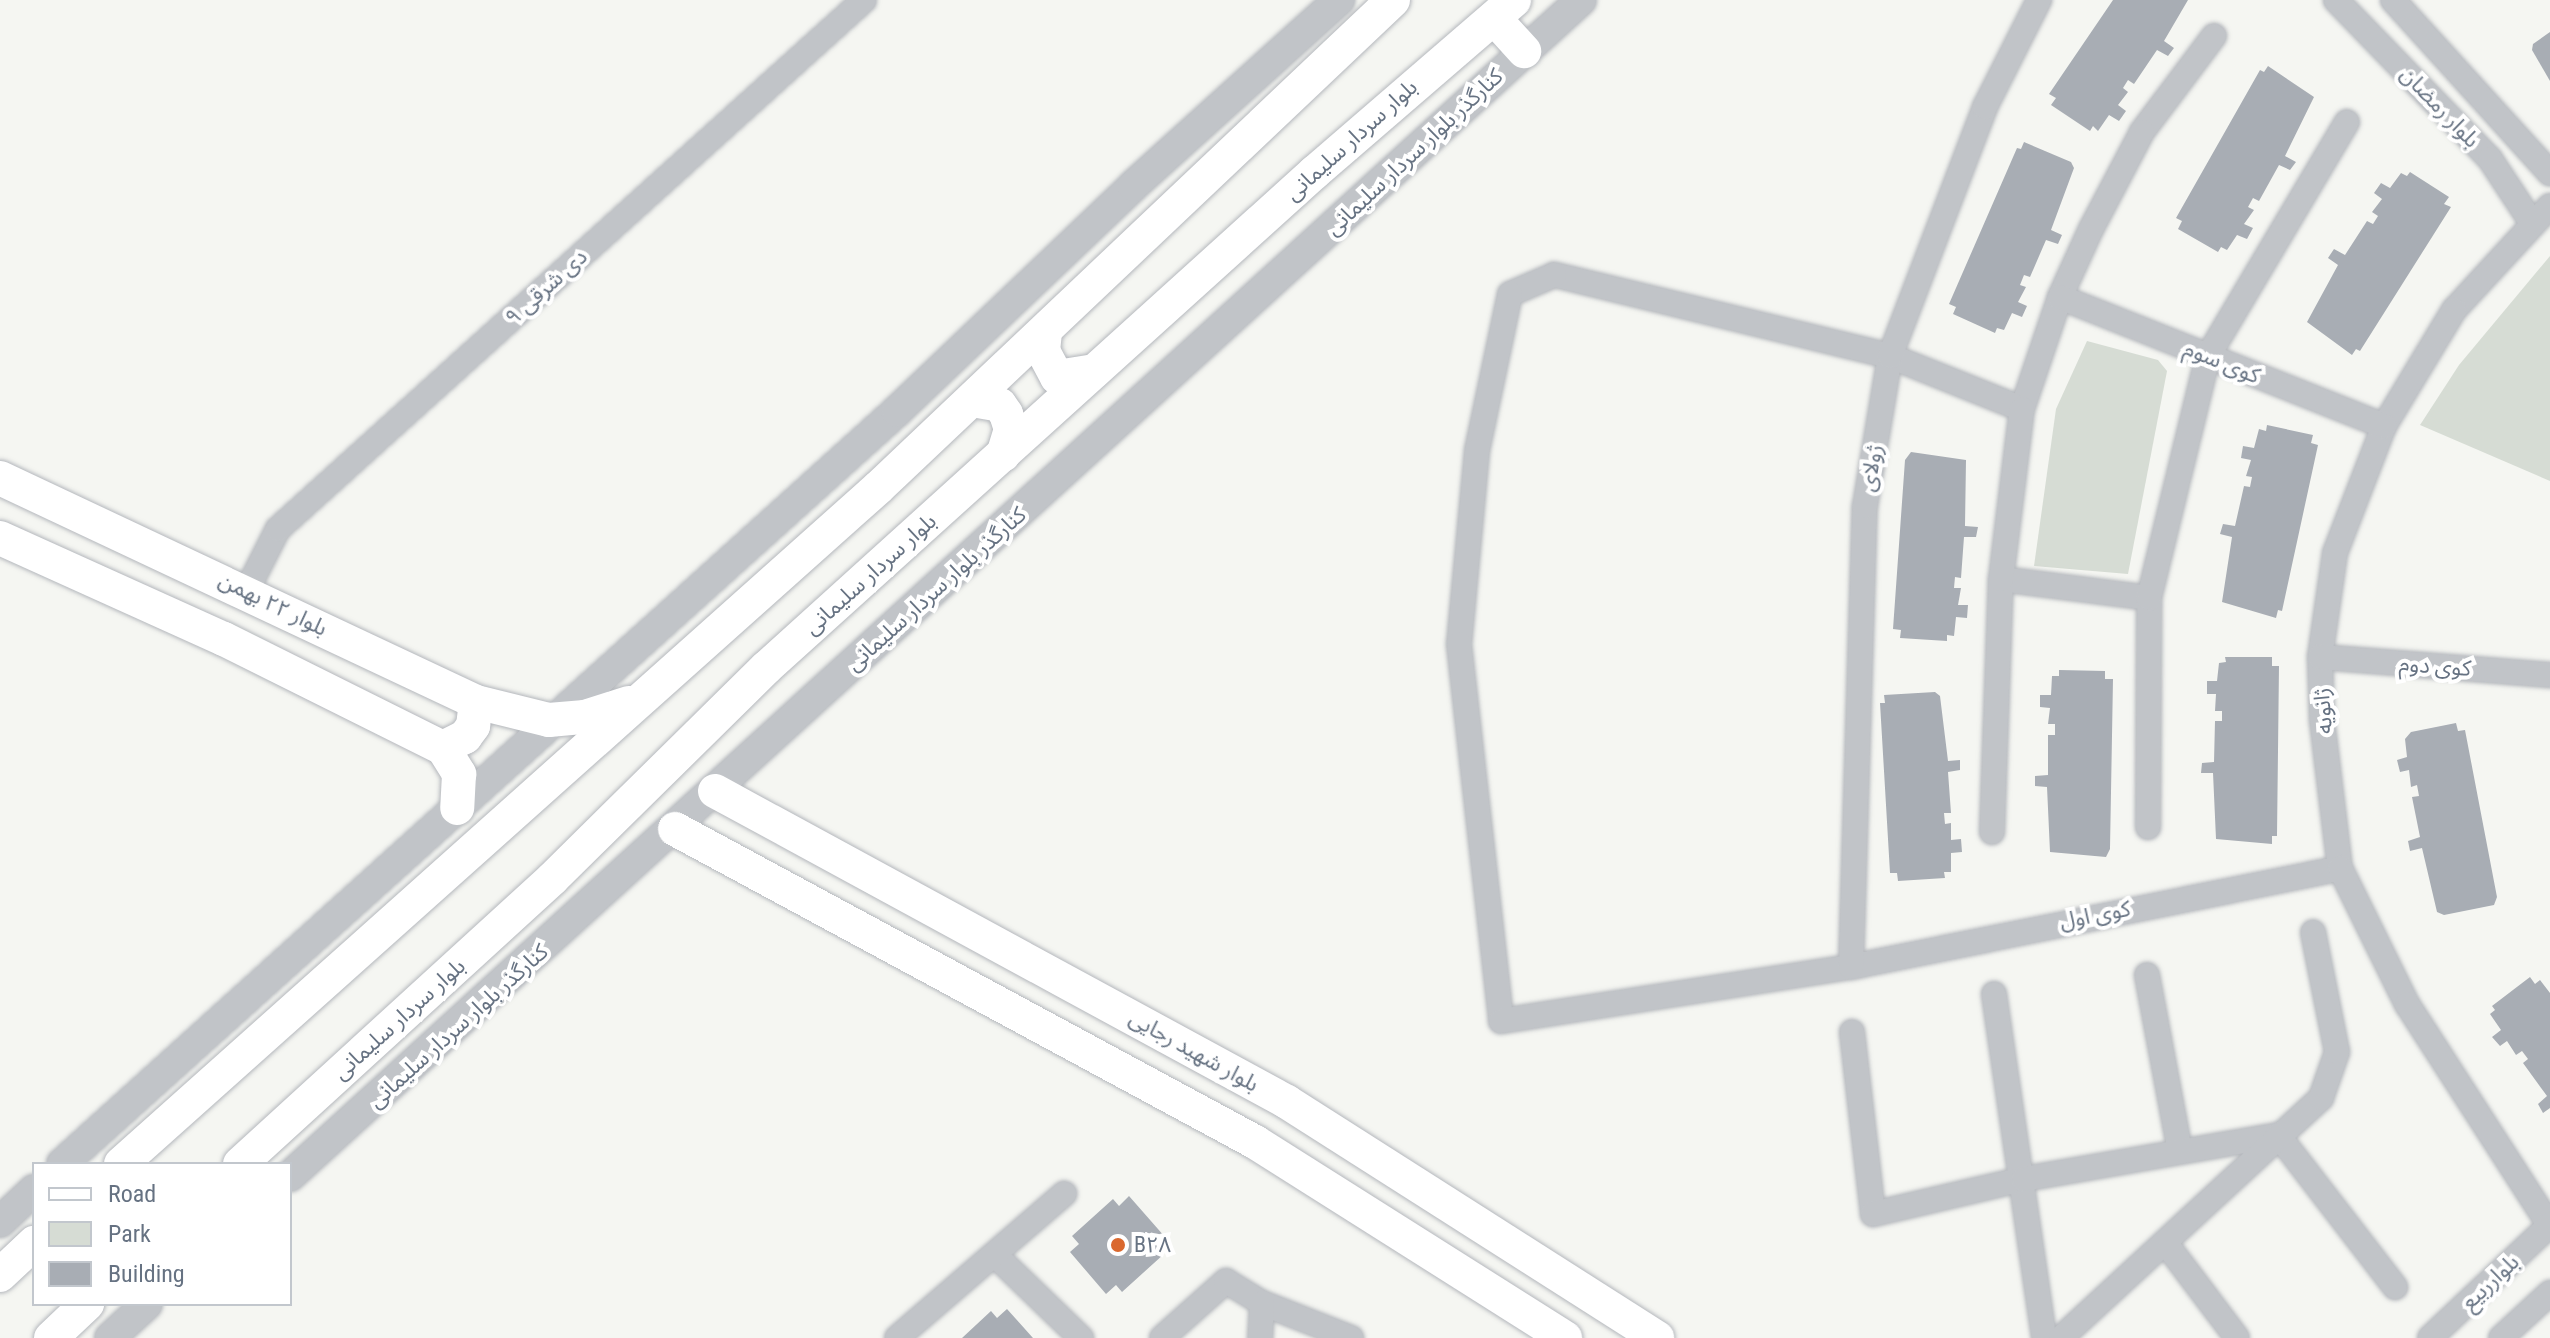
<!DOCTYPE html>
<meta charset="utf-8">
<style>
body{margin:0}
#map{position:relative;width:2550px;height:1338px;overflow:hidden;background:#f5f6f2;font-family:"Roboto Condensed","Noto Sans Arabic",sans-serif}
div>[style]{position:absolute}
.green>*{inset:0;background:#d6dcd4}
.building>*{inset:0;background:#a8adb4}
.roads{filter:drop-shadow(0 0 2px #b4b7bc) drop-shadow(0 0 2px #b4b7bc)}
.minor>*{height:24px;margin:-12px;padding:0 12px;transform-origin:12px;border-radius:12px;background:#c1c4c8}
.tertiary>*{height:30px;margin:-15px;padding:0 15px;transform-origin:15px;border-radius:15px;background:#c1c4c8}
.secondary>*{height:34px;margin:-17px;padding:0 17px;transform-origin:17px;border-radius:17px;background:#fff}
.dots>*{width:22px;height:22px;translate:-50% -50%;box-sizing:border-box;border:4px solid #fff;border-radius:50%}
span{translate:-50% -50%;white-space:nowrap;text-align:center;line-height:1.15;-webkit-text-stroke:8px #fff;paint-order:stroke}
.street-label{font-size:22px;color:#667282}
.poi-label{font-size:22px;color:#667282}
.left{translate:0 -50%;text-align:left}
.legend{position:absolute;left:32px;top:1162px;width:260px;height:144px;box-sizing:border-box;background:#fff;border:2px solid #c2c7cd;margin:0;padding:10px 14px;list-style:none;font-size:24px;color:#667282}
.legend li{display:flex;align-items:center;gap:16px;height:40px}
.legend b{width:40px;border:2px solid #c2c7cd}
</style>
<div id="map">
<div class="green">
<div style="clip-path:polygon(2550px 256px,2550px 481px,2420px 425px,2459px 365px)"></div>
<div style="clip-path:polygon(2087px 341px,2158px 360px,2167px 371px,2128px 574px,2034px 566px,2056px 409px)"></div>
</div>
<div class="building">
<div style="clip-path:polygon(2113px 0,2188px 0,2164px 41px,2174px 48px,2168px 56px,2157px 50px,2134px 84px,2128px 80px,2123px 88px,2128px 92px,2118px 105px,2126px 111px,2119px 121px,2109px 115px,2098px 131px,2093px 126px,2090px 131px,2051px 105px,2056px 98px,2049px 94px)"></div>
<div style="clip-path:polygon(2550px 32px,2550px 81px,2532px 50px,2533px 44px)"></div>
<div style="clip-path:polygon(2268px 66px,2314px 97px,2285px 156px,2296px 162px,2290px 170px,2279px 165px,2259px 201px,2253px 198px,2248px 207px,2254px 210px,2244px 224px,2253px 228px,2247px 239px,2237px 235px,2227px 250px,2221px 247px,2218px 252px,2178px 229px,2182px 221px,2176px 218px,2260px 70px,2264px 72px)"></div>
<div style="clip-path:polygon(2024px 142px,2071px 162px,2074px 168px,2051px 230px,2062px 235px,2058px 244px,2046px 240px,2030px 277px,2024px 275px,2020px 285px,2026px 287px,2018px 302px,2027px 306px,2022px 317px,2012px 313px,2004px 330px,1997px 328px,1995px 333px,1953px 314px,1956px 307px,1949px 304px,2017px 148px,2021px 149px)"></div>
<div style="clip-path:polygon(2410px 172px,2449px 197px,2444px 204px,2451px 207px,2360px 351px,2356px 349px,2352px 355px,2307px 322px,2338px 265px,2328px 258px,2334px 249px,2345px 255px,2367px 221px,2373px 224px,2378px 216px,2372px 212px,2382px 199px,2374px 193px,2381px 183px,2390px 188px,2401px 173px,2407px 176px)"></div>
<div style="clip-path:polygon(2267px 425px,2313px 435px,2311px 443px,2318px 445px,2282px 611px,2278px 610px,2276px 618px,2222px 602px,2232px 537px,2220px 534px,2223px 524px,2235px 526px,2244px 486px,2250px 487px,2252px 477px,2246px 476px,2251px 460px,2241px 458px,2243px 446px,2254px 448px,2259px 429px,2266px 431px)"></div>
<div style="clip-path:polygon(1911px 452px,1966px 460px,1965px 526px,1978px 527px,1976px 537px,1964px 537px,1961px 578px,1955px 577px,1954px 588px,1961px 588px,1958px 605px,1968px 605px,1967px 618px,1956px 617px,1954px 636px,1947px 635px,1947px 641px,1900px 638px,1901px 630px,1893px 629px,1905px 460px)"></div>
<div style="clip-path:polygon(2225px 657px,2272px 657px,2272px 666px,2279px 666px,2277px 836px,2272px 836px,2272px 844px,2216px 839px,2213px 773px,2201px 773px,2202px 763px,2214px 762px,2215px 721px,2222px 721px,2222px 711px,2215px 711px,2216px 694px,2207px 694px,2207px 681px,2217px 681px,2219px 663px,2226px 662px)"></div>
<div style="clip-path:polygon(2059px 670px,2105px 671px,2105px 679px,2113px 679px,2110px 849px,2106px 857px,2050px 852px,2047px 787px,2035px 786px,2035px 776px,2048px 775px,2048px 735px,2055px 735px,2055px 724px,2048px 724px,2050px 708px,2040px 707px,2040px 695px,2051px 695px,2052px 676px,2059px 676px)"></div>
<div style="clip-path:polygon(1935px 692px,1940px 696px,1948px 761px,1960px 760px,1960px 770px,1948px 772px,1951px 813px,1944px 813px,1945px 824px,1951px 823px,1951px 840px,1961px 839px,1962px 852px,1951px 853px,1951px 872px,1944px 872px,1945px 878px,1898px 881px,1897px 873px,1890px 873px,1880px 703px,1885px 703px,1884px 695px)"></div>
<div style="clip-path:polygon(2456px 723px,2458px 731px,2465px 730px,2497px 897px,2494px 905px,2444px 915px,2437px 912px,2422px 848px,2410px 851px,2408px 841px,2420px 837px,2412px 797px,2419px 796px,2417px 785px,2411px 787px,2409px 770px,2400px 772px,2397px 760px,2407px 757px,2405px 739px,2411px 732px)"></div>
<div style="clip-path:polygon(2530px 977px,2535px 984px,2540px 980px,2550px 993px,2550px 1108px,2543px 1113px,2538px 1104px,2547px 1096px,2523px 1063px,2528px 1059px,2522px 1051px,2516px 1055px,2507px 1041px,2500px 1046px,2492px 1037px,2501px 1030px,2490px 1014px,2495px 1010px,2492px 1006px)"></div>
<div style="clip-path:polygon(1129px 1196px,1165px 1237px,1156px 1245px,1164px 1254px,1122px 1292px,1116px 1285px,1106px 1294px,1070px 1252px,1079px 1244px,1072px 1236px,1113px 1199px,1119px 1206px)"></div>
<div style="clip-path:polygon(1007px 1309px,1033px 1338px,962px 1338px,991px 1311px,997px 1318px)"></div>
</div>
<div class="roads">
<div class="minor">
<div style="left:2336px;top:0;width:221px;rotate:45.9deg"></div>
<div style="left:2490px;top:159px;width:77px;rotate:56.7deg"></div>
<div style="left:2393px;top:0;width:234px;rotate:47.8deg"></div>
<div style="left:2214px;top:36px;width:120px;rotate:126.9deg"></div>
<div style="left:2142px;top:132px;width:110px;rotate:117.7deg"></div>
<div style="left:2091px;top:229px;width:75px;rotate:114.5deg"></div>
<div style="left:2060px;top:297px;width:118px;rotate:108.7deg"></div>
<div style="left:2022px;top:409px;width:142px;rotate:-158.1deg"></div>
<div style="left:1890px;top:356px;width:346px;rotate:-166.4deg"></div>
<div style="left:1554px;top:275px;width:48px;rotate:156.6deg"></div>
<div style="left:1510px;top:294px;width:160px;rotate:101.9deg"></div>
<div style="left:1477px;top:451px;width:194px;rotate:95.3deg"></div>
<div style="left:1459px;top:644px;width:379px;rotate:83.6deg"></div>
<div style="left:1501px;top:1021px;width:354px;rotate:-8.8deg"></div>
<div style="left:1851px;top:967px;width:499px;rotate:-11.4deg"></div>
<div style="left:2550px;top:206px;width:142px;rotate:132.7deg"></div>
<div style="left:2454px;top:310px;width:135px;rotate:121.1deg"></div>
<div style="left:2384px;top:426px;width:136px;rotate:111.1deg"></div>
<div style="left:2335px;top:553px;width:105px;rotate:98.2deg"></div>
<div style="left:2320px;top:657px;width:63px;rotate:88.2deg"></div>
<div style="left:2322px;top:720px;width:149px;rotate:83.1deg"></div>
<div style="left:2340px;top:868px;width:152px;rotate:63.8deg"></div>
<div style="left:2407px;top:1004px;width:264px;rotate:57.2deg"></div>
<div style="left:2060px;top:297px;width:349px;rotate:21.7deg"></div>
<div style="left:2001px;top:579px;width:149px;rotate:7.3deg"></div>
<div style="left:247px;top:590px;width:68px;rotate:-63.1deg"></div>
<div style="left:278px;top:529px;width:789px;rotate:-42.07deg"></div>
<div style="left:2320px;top:657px;width:231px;rotate:4.5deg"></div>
<div style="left:2148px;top:827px;width:229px;rotate:-89.7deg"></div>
<div style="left:2149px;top:598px;width:249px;rotate:-76.3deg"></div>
<div style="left:2208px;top:356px;width:272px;rotate:-59.3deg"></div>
<div style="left:1992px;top:832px;width:253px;rotate:-88deg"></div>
<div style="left:2001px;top:579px;width:171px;rotate:-83deg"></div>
<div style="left:1851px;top:967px;width:461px;rotate:-88.3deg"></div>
<div style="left:1865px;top:506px;width:152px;rotate:-80.5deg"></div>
<div style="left:1890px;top:356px;width:267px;rotate:-69.1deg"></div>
<div style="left:1985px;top:107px;width:120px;rotate:-63.2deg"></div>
<div style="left:2147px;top:975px;width:179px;rotate:79.4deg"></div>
<div style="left:1994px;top:994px;width:348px;rotate:81.7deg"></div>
<div style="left:1852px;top:1032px;width:183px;rotate:83.4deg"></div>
<div style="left:1873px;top:1214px;width:155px;rotate:-13.1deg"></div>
<div style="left:2024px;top:1179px;width:258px;rotate:-9.8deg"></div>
<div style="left:2278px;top:1135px;width:192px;rotate:52.4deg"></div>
<div style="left:2167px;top:1245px;width:116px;rotate:53deg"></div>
<div style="left:995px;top:1255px;width:120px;rotate:44deg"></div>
<div style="left:1262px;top:1303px;width:96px;rotate:21.5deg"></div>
<div style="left:897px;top:1338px;width:221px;rotate:-40.8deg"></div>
<div style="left:1162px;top:1338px;width:86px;rotate:-41.7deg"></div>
<div style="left:1226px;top:1281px;width:42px;rotate:31.4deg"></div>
<div style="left:1262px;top:1303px;width:35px;rotate:93deg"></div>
<div style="left:2061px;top:1338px;width:354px;rotate:-42.7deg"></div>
<div style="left:2321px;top:1098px;width:49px;rotate:-70.8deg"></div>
<div style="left:2337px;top:1052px;width:122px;rotate:-101.3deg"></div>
<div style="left:2430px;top:1338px;width:165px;rotate:-43.3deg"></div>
<div style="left:2501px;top:1338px;width:67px;rotate:-42.6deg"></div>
</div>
<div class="tertiary">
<div style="left:62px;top:1164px;width:1124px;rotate:-42.04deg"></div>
<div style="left:897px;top:411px;width:326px;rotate:-43.6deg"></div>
<div style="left:1133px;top:186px;width:278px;rotate:-42.1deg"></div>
<div style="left:290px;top:1176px;width:1746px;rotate:-42.33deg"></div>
<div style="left:0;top:1222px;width:47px;rotate:-43.3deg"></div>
<div style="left:110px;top:1338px;width:50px;rotate:-42.6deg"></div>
</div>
<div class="secondary">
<div style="left:1494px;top:18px;width:45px;rotate:47.7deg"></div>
<div style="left:1045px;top:332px;width:19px;rotate:96deg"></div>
<div style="left:1043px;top:351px;width:30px;rotate:62deg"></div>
<div style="left:1057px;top:377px;width:38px;rotate:-9deg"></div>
<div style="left:972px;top:400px;width:28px;rotate:10deg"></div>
<div style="left:1000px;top:405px;width:11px;rotate:56deg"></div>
<div style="left:1006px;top:414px;width:16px;rotate:72deg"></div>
<div style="left:1011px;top:429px;width:27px;rotate:107deg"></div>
<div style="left:0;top:478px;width:526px;rotate:25.2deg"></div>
<div style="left:476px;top:702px;width:75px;rotate:13.9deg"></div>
<div style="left:549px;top:720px;width:36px;rotate:-5deg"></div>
<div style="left:585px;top:717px;width:46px;rotate:-17.7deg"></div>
<div style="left:0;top:538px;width:246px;rotate:24.3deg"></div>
<div style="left:224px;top:639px;width:245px;rotate:26.5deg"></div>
<div style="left:443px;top:748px;width:31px;rotate:58deg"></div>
<div style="left:459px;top:774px;width:34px;rotate:93deg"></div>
<div style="left:443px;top:748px;width:25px;rotate:-27deg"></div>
<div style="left:465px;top:737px;width:14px;rotate:-54deg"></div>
<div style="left:473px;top:726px;width:24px;rotate:-83deg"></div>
<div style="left:715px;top:791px;width:651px;rotate:28.53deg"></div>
<div style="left:1287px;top:1102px;width:439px;rotate:32.5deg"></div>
<div style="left:675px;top:829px;width:659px;rotate:28.35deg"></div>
<div style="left:1255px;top:1142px;width:367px;rotate:32.3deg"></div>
<div style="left:121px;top:1164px;width:1016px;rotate:-41.77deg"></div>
<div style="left:879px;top:487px;width:708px;rotate:-43.45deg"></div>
<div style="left:240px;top:1164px;width:423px;rotate:-42.4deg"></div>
<div style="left:552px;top:879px;width:301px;rotate:-44.6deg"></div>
<div style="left:766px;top:668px;width:740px;rotate:-42.1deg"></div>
<div style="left:1315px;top:172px;width:263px;rotate:-40.8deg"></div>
<div style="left:0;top:1275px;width:47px;rotate:-43.3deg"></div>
<div style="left:51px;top:1338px;width:50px;rotate:-43.4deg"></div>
</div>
</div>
<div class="dots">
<div style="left:1118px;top:1245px;background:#da682e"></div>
</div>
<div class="street-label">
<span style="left:2440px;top:107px;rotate:46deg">بلوار رمضان</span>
<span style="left:1351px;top:140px;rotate:-42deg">بلوار سردار سلیمانی</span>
<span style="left:1414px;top:152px;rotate:-43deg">کنارگذر بلوار سردار سلیمانی</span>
<span style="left:546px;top:287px;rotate:-42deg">۹ دی شرقی</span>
<span style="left:2222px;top:362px;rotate:22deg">کوی سوم</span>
<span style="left:1871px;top:468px;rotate:-80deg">ژولای</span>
<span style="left:870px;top:574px;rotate:-42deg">بلوار سردار سلیمانی</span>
<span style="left:936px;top:589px;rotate:-42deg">کنارگذر بلوار سردار سلیمانی</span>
<span style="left:273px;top:604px;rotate:26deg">بلوار ۲۲ بهمن</span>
<span style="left:2435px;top:666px;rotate:4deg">کوی دوم</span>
<span style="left:2323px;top:711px;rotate:-94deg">ژانویه</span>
<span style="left:2095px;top:915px;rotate:-11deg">کوی اول</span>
<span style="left:399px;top:1019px;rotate:-42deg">بلوار سردار سلیمانی</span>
<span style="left:458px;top:1026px;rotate:-42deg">کنارگذر بلوار سردار سلیمانی</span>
<span style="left:1194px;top:1051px;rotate:29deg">بلوار شهید رجایی</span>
<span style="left:2490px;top:1282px;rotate:-43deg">بلوارربیع</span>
</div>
<div class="poi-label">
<span class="left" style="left:1134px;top:1245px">B۲۸</span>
</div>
<ul class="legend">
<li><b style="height:10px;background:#fff"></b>Road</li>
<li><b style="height:22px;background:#d6dcd4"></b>Park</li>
<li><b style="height:22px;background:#a8adb4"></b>Building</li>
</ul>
</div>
